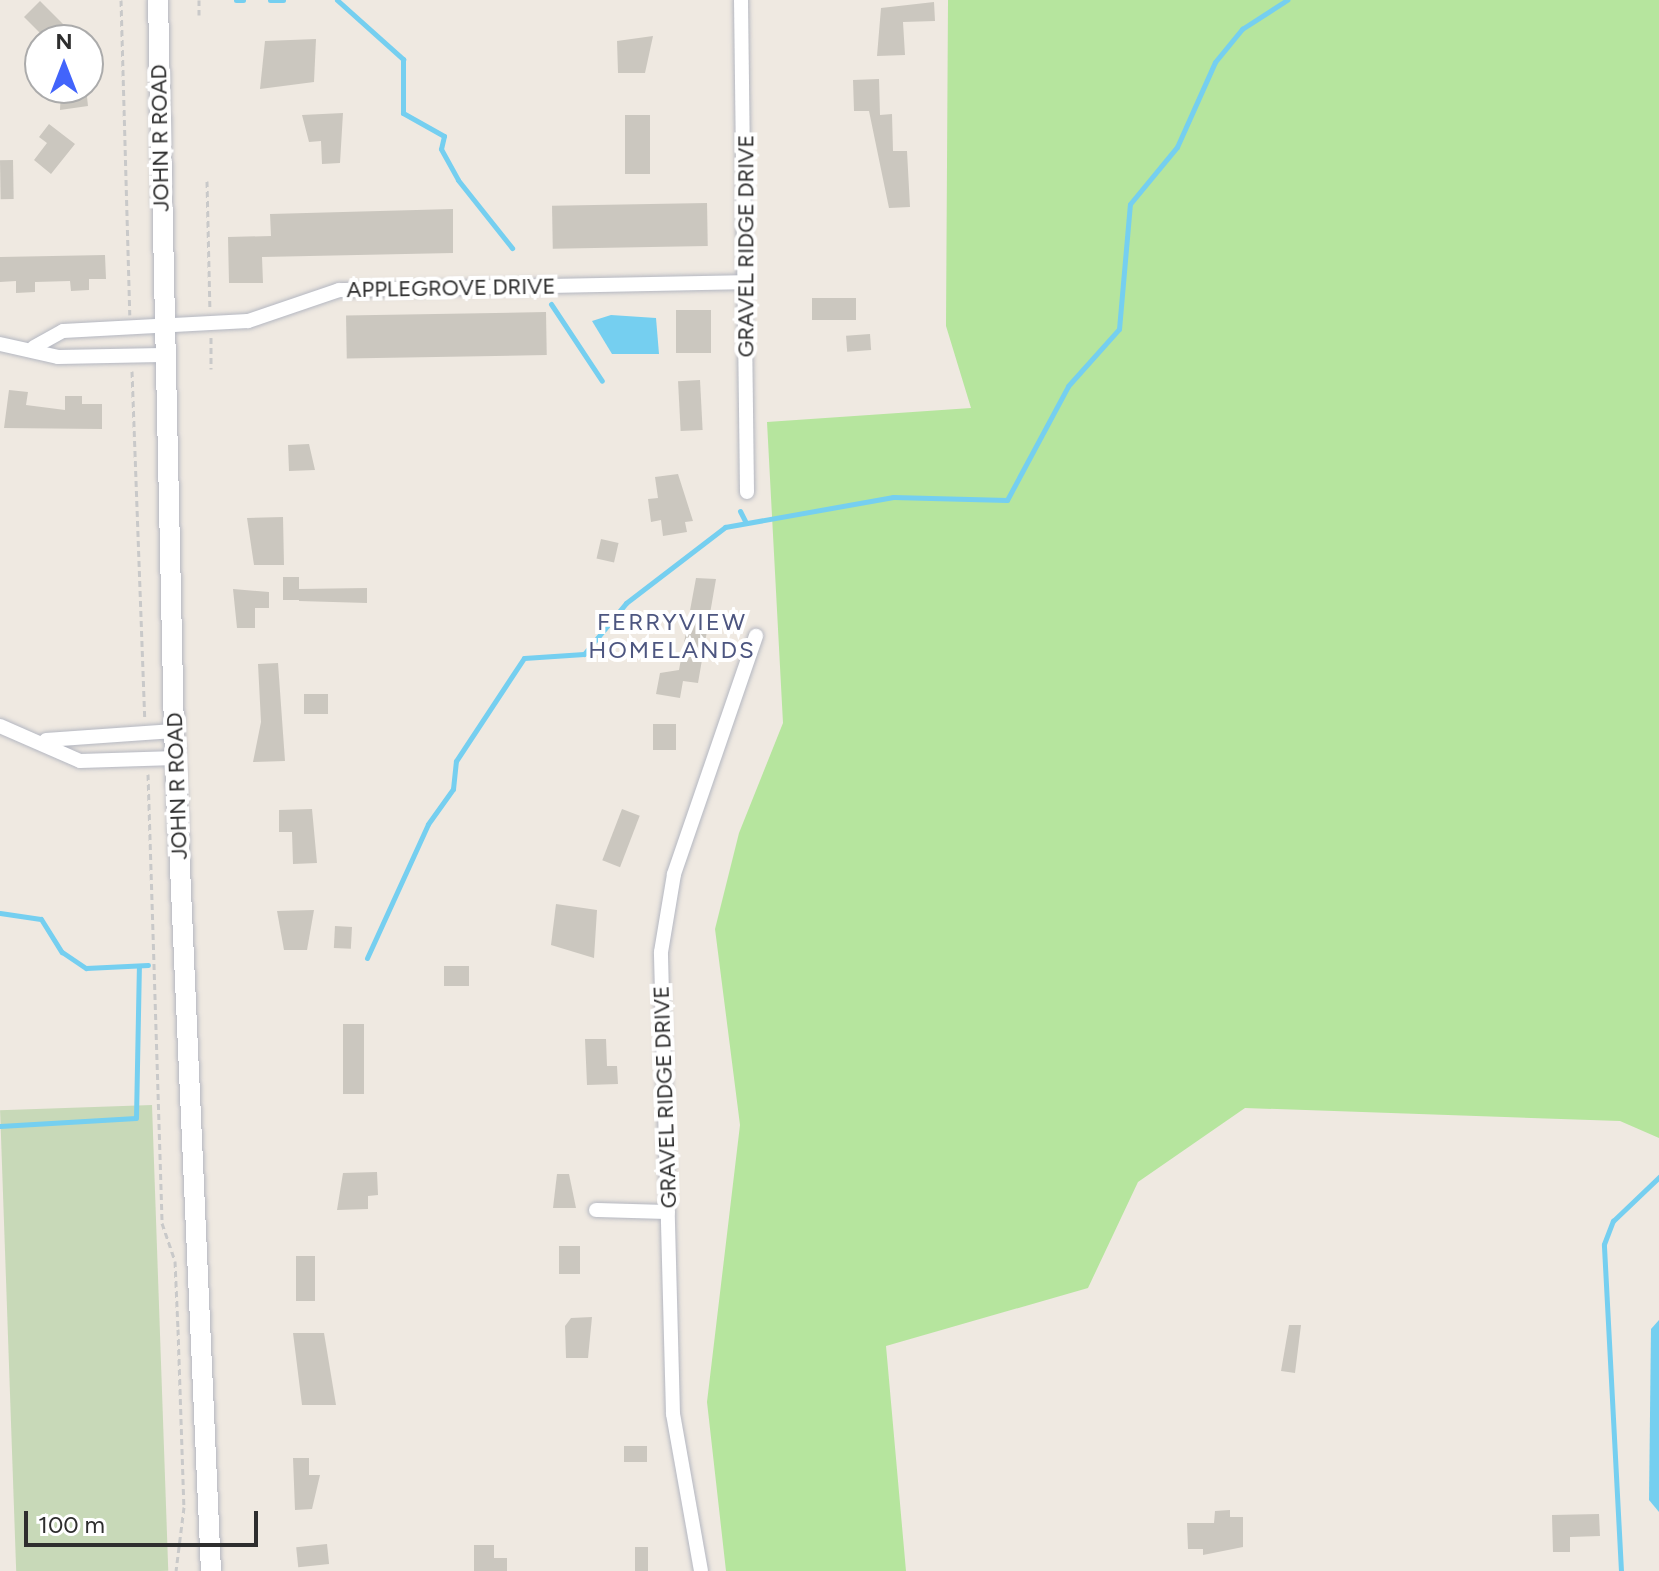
<!DOCTYPE html>
<style>
body{margin:0}
#map{position:relative;width:1659px;height:1571px;overflow:hidden;background:#efe9e1;font-family:Figtree,sans-serif}
div>[style]{position:absolute}
.green>*{inset:0;background:#b6e59e}
.cemetery>*{inset:0;background:#c8d9b8;transform-origin:0 0}
.water>*{inset:0;background:#75cff0}
.stream>*{height:5px;margin:-2.5px;padding:0 2.5px;transform-origin:2.5px;border-radius:2.5px;background:#75cff0}
.building>*{inset:0;background:#cbc7bf;transform-origin:0 0}
.path>*{height:3px;margin-top:-1.5px;transform-origin:0;background:repeating-linear-gradient(90deg,#c9c9c9 0 6px,transparent 0 10px)}
.roads{filter:drop-shadow(0 0 2px #b4b7c1) drop-shadow(0 0 2px #b4b7c1)}
.street>*{height:14px;margin:-7px;padding:0 7px;transform-origin:7px;border-radius:7px;background:#fff}
.secondary>*{height:20px;margin:-10px;padding:0 10px;transform-origin:10px;border-radius:10px;background:#fff}
span{translate:-50% -50%;white-space:nowrap;text-align:center;line-height:1.15;-webkit-text-stroke:8px #fff;paint-order:stroke}
.street-label{font-size:22px;color:#2e2e2e}
.neighbourhood-label{font-size:24px;color:#4d5680;letter-spacing:2px}
.north{position:absolute;left:24px;top:24px;width:80px;height:80px;box-sizing:border-box;background:#fff;border:2px solid #ababab;border-radius:50%;rotate:0deg;font-size:22px;font-weight:700;line-height:32px;text-align:center;color:#2e2e2e}
.north::after{content:'';display:block;margin:auto;width:28px;height:36px;background:#4264fb;clip-path:polygon(50% 0,100% 100%,50% 72%,0 100%)}
.scale{position:absolute;left:24px;top:1511px;width:234px;height:36px;box-sizing:border-box;border:4px solid #2e2e2e;border-top:0;padding-left:10px;font-size:24px;line-height:28px;white-space:nowrap;color:#2e2e2e;-webkit-text-stroke:6px #fff;paint-order:stroke}
</style>
<div id="map">
<div class="green">
<div style="clip-path:polygon(948px 0,1659px 0,1659px 1138px,1620px 1121px,1245px 1108px,1138px 1182px,1088px 1288px,886px 1346px,906px 1571px,726px 1571px,707px 1402px,740px 1125px,715px 929px,739px 833px,783px 723px,767px 422px,971px 408px,946px 326px)"></div>
</div>
<div class="cemetery">
<div style="left:152px;top:1105px;width:466px;height:152px;rotate:88deg"></div>
</div>
<div class="water">
<div style="clip-path:polygon(611px 315px,656px 318px,659px 354px,612px 354px,592px 321px)"></div>
<div style="clip-path:polygon(1659px 1320px,1659px 1512px,1649px 1500px,1651px 1329px)"></div>
</div>
<div class="stream">
<div style="left:236px;top:0;width:7px"></div>
<div style="left:270px;top:0;width:13px"></div>
<div style="left:337px;top:0;width:89px;rotate:41.8deg"></div>
<div style="left:403px;top:59px;width:54px;rotate:90deg"></div>
<div style="left:403px;top:113px;width:47px;rotate:29.3deg"></div>
<div style="left:444px;top:136px;width:13px;rotate:103deg"></div>
<div style="left:441px;top:149px;width:35px;rotate:61deg"></div>
<div style="left:458px;top:180px;width:87px;rotate:51.5deg"></div>
<div style="left:551px;top:304px;width:92px;rotate:56.5deg"></div>
<div style="left:740px;top:511px;width:13px;rotate:63deg"></div>
<div style="left:0;top:913px;width:41px;rotate:8.3deg"></div>
<div style="left:41px;top:919px;width:39px;rotate:58deg"></div>
<div style="left:62px;top:952px;width:29px;rotate:34deg"></div>
<div style="left:86px;top:968px;width:62px;rotate:-2.8deg"></div>
<div style="left:367px;top:958px;width:147px;rotate:-65.5deg"></div>
<div style="left:428px;top:824px;width:43px;rotate:-54.5deg"></div>
<div style="left:453px;top:789px;width:28px;rotate:-84deg"></div>
<div style="left:456px;top:761px;width:123px;rotate:-56.6deg"></div>
<div style="left:524px;top:658px;width:60px;rotate:-3.8deg"></div>
<div style="left:584px;top:654px;width:66px;rotate:-50.5deg"></div>
<div style="left:626px;top:603px;width:125px;rotate:-37.5deg"></div>
<div style="left:725px;top:527px;width:171px;rotate:-10.1deg"></div>
<div style="left:893px;top:497px;width:114px;rotate:1.5deg"></div>
<div style="left:1007px;top:500px;width:129px;rotate:-61.8deg"></div>
<div style="left:1068px;top:386px;width:76px;rotate:-48.2deg"></div>
<div style="left:1119px;top:329px;width:125px;rotate:-85deg"></div>
<div style="left:1130px;top:204px;width:74px;rotate:-50.5deg"></div>
<div style="left:1177px;top:147px;width:93px;rotate:-65.9deg"></div>
<div style="left:1215px;top:62px;width:43px;rotate:-50.7deg"></div>
<div style="left:1242px;top:29px;width:54px;rotate:-32.8deg"></div>
<div style="left:0;top:1126px;width:136px;rotate:-3.4deg"></div>
<div style="left:136px;top:1118px;width:152px;rotate:-88.9deg"></div>
<div style="left:1621px;top:1571px;width:327px;rotate:-93deg"></div>
<div style="left:1604px;top:1244px;width:25px;rotate:-69deg"></div>
<div style="left:1613px;top:1221px;width:64px;rotate:-43.7deg"></div>
</div>
<div class="building">
<div style="clip-path:polygon(40px 1px,69px 30px,59px 40px,34px 40px,41px 34px,24px 17px)"></div>
<div style="clip-path:polygon(934px 2px,935px 21px,903px 22px,905px 55px,877px 56px,881px 8px)"></div>
<div style="clip-path:polygon(653px 36px,645px 73px,618px 73px,617px 41px)"></div>
<div style="clip-path:polygon(316px 39px,314px 82px,260px 89px,265px 41px)"></div>
<div style="clip-path:polygon(879px 79px,880px 115px,892px 114px,893px 151px,907px 151px,910px 207px,889px 208px,869px 111px,854px 111px,853px 80px)"></div>
<div style="clip-path:polygon(61px 88px,86px 88px,88px 106px,60px 110px)"></div>
<div style="clip-path:polygon(343px 113px,340px 163px,322px 164px,321px 141px,309px 142px,302px 115px)"></div>
<div style="left:625px;top:115px;width:25px;height:59px"></div>
<div style="clip-path:polygon(49px 124px,75px 144px,51px 174px,34px 160px,47px 143px,39px 137px)"></div>
<div style="left:13px;top:160px;width:39px;height:13px;rotate:89deg"></div>
<div style="left:707px;top:203px;width:43px;height:155px;rotate:89deg"></div>
<div style="clip-path:polygon(453px 209px,453px 253px,262px 257px,263px 283px,229px 283px,228px 237px,271px 236px,270px 214px)"></div>
<div style="clip-path:polygon(105px 255px,106px 279px,89px 279px,89px 290px,71px 291px,70px 281px,35px 282px,35px 292px,16px 293px,16px 281px,0 282px,0 257px)"></div>
<div style="left:856px;top:298px;width:22px;height:44px;rotate:90deg"></div>
<div style="left:676px;top:310px;width:35px;height:43px"></div>
<div style="left:546px;top:312px;width:43px;height:200px;rotate:89deg"></div>
<div style="left:870px;top:334px;width:16px;height:24px;rotate:86deg"></div>
<div style="left:700px;top:380px;width:50px;height:22px;rotate:87deg"></div>
<div style="clip-path:polygon(9px 390px,28px 392px,26px 405px,65px 410px,65px 396px,82px 396px,82px 404px,102px 404px,102px 429px,4px 428px)"></div>
<div style="clip-path:polygon(309px 444px,315px 470px,289px 471px,288px 445px)"></div>
<div style="clip-path:polygon(678px 474px,693px 521px,685px 522px,687px 532px,663px 536px,661px 520px,651px 522px,648px 499px,658px 498px,655px 477px)"></div>
<div style="clip-path:polygon(283px 517px,284px 565px,254px 565px,247px 518px)"></div>
<div style="left:601px;top:539px;width:18px;height:20px;rotate:13deg"></div>
<div style="left:283px;top:577px;width:16px;height:23px"></div>
<div style="clip-path:polygon(696px 578px,716px 579px,698px 683px,683px 681px,680px 698px,656px 694px,660px 673px,679px 670px)"></div>
<div style="clip-path:polygon(367px 588px,367px 603px,299px 601px,299px 589px)"></div>
<div style="clip-path:polygon(233px 589px,269px 592px,269px 608px,255px 608px,255px 628px,237px 628px)"></div>
<div style="clip-path:polygon(278px 663px,285px 761px,253px 762px,261px 722px,258px 664px)"></div>
<div style="left:304px;top:694px;width:24px;height:20px"></div>
<div style="left:653px;top:724px;width:23px;height:26px"></div>
<div style="clip-path:polygon(312px 809px,317px 863px,293px 864px,292px 832px,279px 832px,279px 810px)"></div>
<div style="left:622px;top:809px;width:19px;height:55px;rotate:21deg"></div>
<div style="clip-path:polygon(556px 904px,597px 910px,594px 958px,551px 945px)"></div>
<div style="clip-path:polygon(314px 910px,307px 950px,284px 950px,277px 911px)"></div>
<div style="left:335px;top:926px;width:17px;height:22px;rotate:3deg"></div>
<div style="left:469px;top:966px;width:20px;height:25px;rotate:90deg"></div>
<div style="left:343px;top:1024px;width:21px;height:70px"></div>
<div style="clip-path:polygon(585px 1039px,606px 1039px,607px 1066px,617px 1066px,618px 1084px,587px 1085px)"></div>
<div style="clip-path:polygon(377px 1172px,378px 1195px,368px 1196px,368px 1209px,337px 1210px,343px 1173px)"></div>
<div style="clip-path:polygon(557px 1174px,569px 1174px,576px 1208px,553px 1208px)"></div>
<div style="left:559px;top:1246px;width:21px;height:28px"></div>
<div style="left:296px;top:1256px;width:19px;height:45px"></div>
<div style="clip-path:polygon(592px 1317px,588px 1358px,566px 1358px,565px 1326px,571px 1318px)"></div>
<div style="clip-path:polygon(1289px 1325px,1301px 1325px,1295px 1373px,1281px 1371px)"></div>
<div style="clip-path:polygon(293px 1333px,324px 1333px,336px 1405px,302px 1405px)"></div>
<div style="left:624px;top:1446px;width:23px;height:16px"></div>
<div style="clip-path:polygon(293px 1458px,309px 1458px,309px 1475px,320px 1475px,312px 1509px,295px 1510px)"></div>
<div style="clip-path:polygon(1230px 1510px,1230px 1517px,1243px 1517px,1243px 1547px,1203px 1555px,1203px 1549px,1188px 1549px,1187px 1523px,1214px 1523px,1215px 1511px)"></div>
<div style="clip-path:polygon(1599px 1514px,1600px 1536px,1570px 1537px,1570px 1552px,1553px 1552px,1552px 1515px)"></div>
<div style="left:327px;top:1544px;width:20px;height:31px;rotate:84deg"></div>
<div style="clip-path:polygon(474px 1545px,494px 1545px,494px 1558px,507px 1558px,507px 1571px,474px 1571px)"></div>
<div style="left:635px;top:1547px;width:13px;height:24px"></div>
</div>
<div class="path">
<div style="left:121px;top:0;width:315px;rotate:88.4deg"></div>
<div style="left:199px;top:0;width:15px;rotate:90deg"></div>
<div style="left:207px;top:181px;width:128px;rotate:88.7deg"></div>
<div style="left:211px;top:337px;width:32px;rotate:90deg"></div>
<div style="left:132px;top:371px;width:348px;rotate:87.9deg"></div>
<div style="left:148px;top:774px;width:449px;rotate:88.2deg"></div>
<div style="left:162px;top:1223px;width:40px;rotate:71.1deg"></div>
<div style="left:175px;top:1261px;width:68px;rotate:87.5deg"></div>
<div style="left:178px;top:1329px;width:178px;rotate:88.1deg"></div>
<div style="left:184px;top:1507px;width:64px;rotate:97.1deg"></div>
</div>
<div class="roads">
<div class="street">
<div style="left:741px;top:0;width:492px;rotate:89.3deg"></div>
<div style="left:0;top:344px;width:59px;rotate:12.6deg"></div>
<div style="left:58px;top:357px;width:104px;rotate:-1.1deg"></div>
<div style="left:34px;top:347px;width:33px;rotate:-29deg"></div>
<div style="left:63px;top:331px;width:185px;rotate:-3.1deg"></div>
<div style="left:248px;top:321px;width:96px;rotate:-18.8deg"></div>
<div style="left:339px;top:290px;width:407px;rotate:-1.1deg"></div>
<div style="left:0;top:726px;width:87px;rotate:23.6deg"></div>
<div style="left:80px;top:761px;width:96px;rotate:-1.8deg"></div>
<div style="left:46px;top:740px;width:128px;rotate:-4deg"></div>
<div style="left:596px;top:1210px;width:72px;rotate:1.6deg"></div>
<div style="left:701px;top:1571px;width:159px;rotate:-100.1deg"></div>
<div style="left:673px;top:1414px;width:462px;rotate:-91.5deg"></div>
<div style="left:661px;top:952px;width:79px;rotate:-80.5deg"></div>
<div style="left:674px;top:874px;width:252px;rotate:-71deg"></div>
</div>
<div class="secondary">
<div style="left:158px;top:0;width:731px;rotate:88.75deg"></div>
<div style="left:174px;top:731px;width:841px;rotate:87.48deg"></div>
</div>
</div>
<div class="street-label">
<span style="left:160px;top:138px;rotate:-91deg">JOHN R ROAD</span>
<span style="left:746px;top:246px;rotate:-90deg">GRAVEL RIDGE DRIVE</span>
<span style="left:451px;top:288px;rotate:-1deg">APPLEGROVE DRIVE</span>
<span style="left:177px;top:786px;rotate:-92deg">JOHN R ROAD</span>
<span style="left:665px;top:1097px;rotate:-92deg">GRAVEL RIDGE DRIVE</span>
</div>
<div class="neighbourhood-label">
<span style="left:672px;top:636px">FERRYVIEW<br>HOMELANDS</span>
</div>
<div class="north">N</div>
<div class="scale">100 m</div>
</div>
